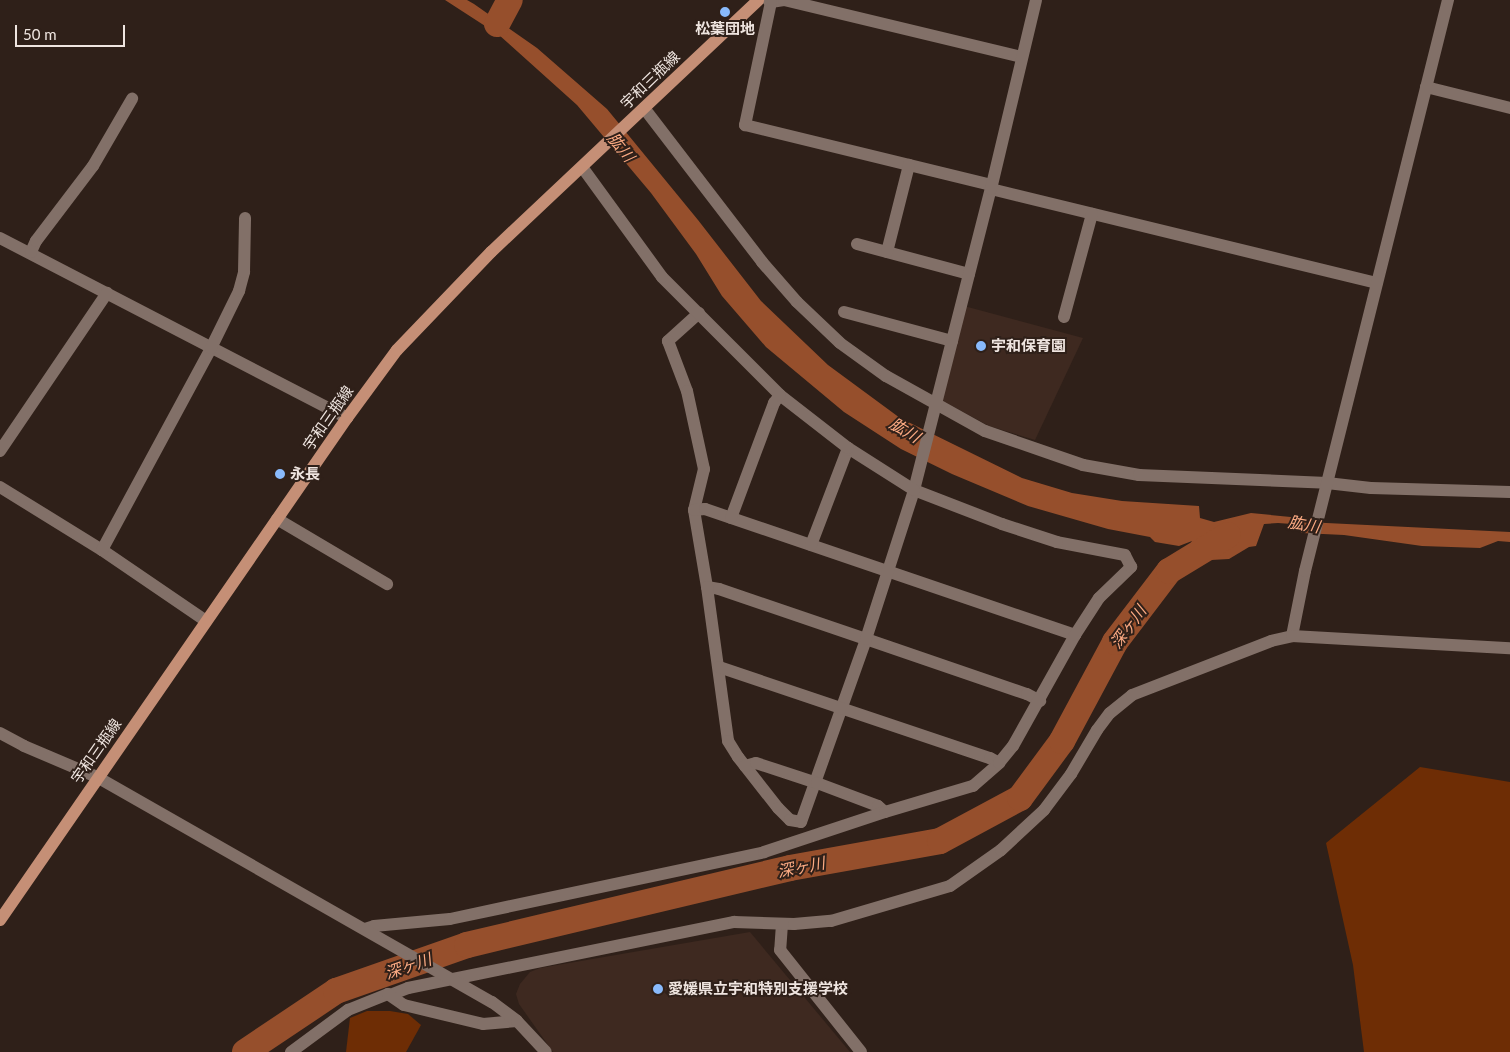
<!DOCTYPE html>
<meta charset="utf-8">
<style>
body{margin:0}
#map{position:relative;width:1510px;height:1052px;overflow:hidden;background:#2f2019;font-family:Lato,"Noto Sans JP",sans-serif}
div>[style]{position:absolute}
.built>*{inset:0;background:#3e2920}
.green>*{inset:0;background:#6e2d05}
.water>*{inset:0;background:#964f2c}
.river>*{height:26px;margin:-13px;padding:0 13px;transform-origin:13px;border-radius:13px;background:#964f2c}
.street>*{height:12px;margin:-6px;padding:0 6px;transform-origin:6px;border-radius:6px;background:#827068}
.secondary>*{height:12px;margin:-6px;padding:0 6px;transform-origin:6px;border-radius:6px;background:#827068}
.primary>*{height:12px;margin:-6px;padding:0 6px;transform-origin:6px;border-radius:6px;background:#c58f76}
.dots>*{width:14px;height:14px;translate:-50% -50%;box-sizing:border-box;border:2px solid #2f2019;border-radius:50%}
span{translate:-50% -50%;white-space:nowrap;text-align:center;line-height:1.15;-webkit-text-stroke:4px #2f2019;paint-order:stroke}
.poi-label{font-size:15px;color:#efe5e0;font-weight:700}
.left{translate:0 -50%;text-align:left}
.street-label{font-size:15px;color:#efe5e0}
.water-label{font-size:16px;color:#fbaa83;font-style:italic}
.scale{position:absolute;left:15px;top:25px;width:110px;height:22px;box-sizing:border-box;border:2px solid #efe5e0;border-top:0;padding-left:6px;font-size:15px;line-height:18px;white-space:nowrap;color:#efe5e0;-webkit-text-stroke:4px #2f2019;paint-order:stroke}
</style>
<div id="map">
<div class="built">
<div style="clip-path:polygon(964px 306px,1083px 338px,1035px 440px,989px 426px,941px 400px)"></div>
<div style="clip-path:polygon(750px 932px,850px 1052px,553px 1052px,519px 1004px,516px 994px,520px 984px,530px 972px,540px 968px)"></div>
</div>
<div class="green">
<div style="clip-path:polygon(1420px 767px,1510px 782px,1510px 1052px,1364px 1052px,1353px 965px,1326px 843px)"></div>
<div style="clip-path:polygon(367px 1011px,390px 1011px,408px 1014px,421px 1025px,406px 1052px,346px 1052px,350px 1018px)"></div>
</div>
<div class="water">
<div style="clip-path:polygon(445px 0,467px 0,474px 4px,537px 48px,607px 109px,698px 220px,761px 301px,828px 365px,900px 418px,1022px 478px,1072px 493px,1122px 501px,1199px 506px,1200px 518px,1214px 522px,1251px 513px,1301px 518px,1306px 522px,1510px 532px,1510px 542px,1498px 541px,1480px 548px,1422px 546px,1344px 535px,1302px 533px,1292px 524px,1278px 523px,1264px 524px,1256px 546px,1249px 547px,1229px 559px,1211px 560px,1188px 547px,1192px 541px,1179px 546px,1155px 542px,1150px 537px,1108px 529px,1028px 506px,952px 474px,901px 449px,844px 412px,766px 347px,722px 296px,696px 254px,651px 193px,577px 105px,499px 35px)"></div>
</div>
<div class="river">
<div style="left:497px;top:24px;width:27px;rotate:-62deg"></div>
<div style="left:245px;top:1052px;width:110px;rotate:-33.8deg"></div>
<div style="left:336px;top:991px;width:139px;rotate:-19.3deg"></div>
<div style="left:467px;top:945px;width:332px;rotate:-13.4deg"></div>
<div style="left:790px;top:868px;width:152px;rotate:-10.2deg"></div>
<div style="left:940px;top:841px;width:91px;rotate:-28.3deg"></div>
<div style="left:1020px;top:798px;width:71px;rotate:-53.6deg"></div>
<div style="left:1062px;top:741px;width:112px;rotate:-61.8deg"></div>
<div style="left:1115px;top:642px;width:89px;rotate:-52.7deg"></div>
<div style="left:1169px;top:571px;width:69px;rotate:-31.4deg"></div>
</div>
<div class="street">
<div style="left:768px;top:0;width:4px;rotate:34deg"></div>
<div style="left:771px;top:2px;width:13px;rotate:-9deg"></div>
<div style="left:784px;top:0;width:244px;rotate:13.5deg"></div>
<div style="left:771px;top:2px;width:126px;rotate:101.9deg"></div>
<div style="left:745px;top:125px;width:254px;rotate:13.7deg"></div>
<div style="left:1426px;top:87px;width:87px;rotate:14deg"></div>
<div style="left:644px;top:108px;width:194px;rotate:52.5deg"></div>
<div style="left:762px;top:262px;width:53px;rotate:48.8deg"></div>
<div style="left:797px;top:302px;width:59px;rotate:43.6deg"></div>
<div style="left:840px;top:343px;width:57px;rotate:35.7deg"></div>
<div style="left:886px;top:376px;width:113px;rotate:29.1deg"></div>
<div style="left:985px;top:431px;width:104px;rotate:19.1deg"></div>
<div style="left:1083px;top:465px;width:57px;rotate:10.1deg"></div>
<div style="left:1139px;top:475px;width:188px;rotate:2.4deg"></div>
<div style="left:1327px;top:483px;width:44px;rotate:6.5deg"></div>
<div style="left:1371px;top:488px;width:139px;rotate:1.6deg"></div>
<div style="left:991px;top:189px;width:397px;rotate:13.7deg"></div>
<div style="left:0;top:238px;width:391px;rotate:27.4deg"></div>
<div style="left:857px;top:244px;width:116px;rotate:15deg"></div>
<div style="left:31px;top:252px;width:12px;rotate:-66deg"></div>
<div style="left:36px;top:241px;width:94px;rotate:-52.8deg"></div>
<div style="left:93px;top:166px;width:78px;rotate:-59.8deg"></div>
<div style="left:887px;top:252px;width:90px;rotate:-75.8deg"></div>
<div style="left:844px;top:312px;width:112px;rotate:15deg"></div>
<div style="left:699px;top:313px;width:42px;rotate:137.9deg"></div>
<div style="left:668px;top:341px;width:53px;rotate:69.2deg"></div>
<div style="left:687px;top:391px;width:80px;rotate:77.7deg"></div>
<div style="left:704px;top:469px;width:42px;rotate:103.7deg"></div>
<div style="left:694px;top:510px;width:78px;rotate:80.4deg"></div>
<div style="left:707px;top:587px;width:12px;rotate:9deg"></div>
<div style="left:719px;top:589px;width:155px;rotate:18.8deg"></div>
<div style="left:866px;top:639px;width:170px;rotate:18.9deg"></div>
<div style="left:1027px;top:694px;width:15px;rotate:28deg"></div>
<div style="left:1064px;top:317px;width:107px;rotate:-74.8deg"></div>
<div style="left:0;top:451px;width:191px;rotate:-55.9deg"></div>
<div style="left:0;top:487px;width:120px;rotate:31.7deg"></div>
<div style="left:102px;top:550px;width:126px;rotate:34.3deg"></div>
<div style="left:694px;top:510px;width:11px;rotate:-5deg"></div>
<div style="left:705px;top:509px;width:391px;rotate:18.8deg"></div>
<div style="left:731px;top:518px;width:123px;rotate:-69.5deg"></div>
<div style="left:774px;top:403px;width:10px;rotate:-53deg"></div>
<div style="left:277px;top:519px;width:128px;rotate:30.6deg"></div>
<div style="left:811px;top:545px;width:104px;rotate:-69.1deg"></div>
<div style="left:102px;top:550px;width:230px;rotate:-61.6deg"></div>
<div style="left:211px;top:348px;width:64px;rotate:-63.8deg"></div>
<div style="left:239px;top:291px;width:20px;rotate:-75deg"></div>
<div style="left:244px;top:272px;width:54px;rotate:-88.9deg"></div>
<div style="left:707px;top:587px;width:155px;rotate:82.2deg"></div>
<div style="left:728px;top:741px;width:19px;rotate:58deg"></div>
<div style="left:738px;top:757px;width:65px;rotate:51.9deg"></div>
<div style="left:778px;top:808px;width:17px;rotate:45deg"></div>
<div style="left:790px;top:820px;width:11px;rotate:10deg"></div>
<div style="left:801px;top:822px;width:194px;rotate:-70.4deg"></div>
<div style="left:866px;top:639px;width:157px;rotate:-72.1deg"></div>
<div style="left:914px;top:490px;width:311px;rotate:-75.7deg"></div>
<div style="left:991px;top:189px;width:194px;rotate:-76.6deg"></div>
<div style="left:1292px;top:636px;width:66px;rotate:-78.7deg"></div>
<div style="left:1305px;top:571px;width:589px;rotate:-75.94deg"></div>
<div style="left:719px;top:667px;width:286px;rotate:18.6deg"></div>
<div style="left:990px;top:758px;width:10px;rotate:29deg"></div>
<div style="left:745px;top:766px;width:11px;rotate:-15deg"></div>
<div style="left:756px;top:763px;width:64px;rotate:18.2deg"></div>
<div style="left:817px;top:783px;width:65px;rotate:20.7deg"></div>
<div style="left:878px;top:806px;width:9px;rotate:41deg"></div>
<div style="left:782px;top:924px;width:26px;rotate:94deg"></div>
<div style="left:780px;top:950px;width:130px;rotate:51.5deg"></div>
<div style="left:365px;top:929px;width:9px;rotate:-18deg"></div>
<div style="left:374px;top:926px;width:76px;rotate:-5.3deg"></div>
<div style="left:450px;top:919px;width:321px;rotate:-12deg"></div>
<div style="left:764px;top:852px;width:127px;rotate:-18.3deg"></div>
<div style="left:885px;top:812px;width:92px;rotate:-16.5deg"></div>
<div style="left:973px;top:786px;width:35px;rotate:-41deg"></div>
<div style="left:999px;top:763px;width:22px;rotate:-51deg"></div>
<div style="left:1013px;top:746px;width:127px;rotate:-60.8deg"></div>
<div style="left:1075px;top:635px;width:44px;rotate:-57deg"></div>
<div style="left:1099px;top:598px;width:45px;rotate:-44.1deg"></div>
<div style="left:1131px;top:567px;width:13px;rotate:-117deg"></div>
<div style="left:1125px;top:555px;width:69px;rotate:-169.2deg"></div>
<div style="left:1057px;top:542px;width:58px;rotate:-161.9deg"></div>
<div style="left:1002px;top:524px;width:94px;rotate:-158.9deg"></div>
<div style="left:914px;top:490px;width:78px;rotate:-147.5deg"></div>
<div style="left:848px;top:448px;width:86px;rotate:-142.1deg"></div>
<div style="left:780px;top:395px;width:167px;rotate:-135deg"></div>
<div style="left:662px;top:277px;width:136px;rotate:-126deg"></div>
<div style="left:390px;top:995px;width:19px;rotate:-21deg"></div>
<div style="left:408px;top:988px;width:46px;rotate:-11.3deg"></div>
<div style="left:453px;top:979px;width:287px;rotate:-11.5deg"></div>
<div style="left:734px;top:922px;width:60px;rotate:1.9deg"></div>
<div style="left:794px;top:924px;width:37px;rotate:-5deg"></div>
<div style="left:831px;top:921px;width:124px;rotate:-16.4deg"></div>
<div style="left:950px;top:886px;width:62px;rotate:-35.2deg"></div>
<div style="left:1001px;top:850px;width:59px;rotate:-42.9deg"></div>
<div style="left:1044px;top:810px;width:45px;rotate:-53.1deg"></div>
<div style="left:1071px;top:774px;width:51px;rotate:-59.4deg"></div>
<div style="left:1097px;top:730px;width:21px;rotate:-53deg"></div>
<div style="left:1110px;top:713px;width:28px;rotate:-39deg"></div>
<div style="left:1132px;top:695px;width:149px;rotate:-21.2deg"></div>
<div style="left:1271px;top:641px;width:22px;rotate:-13deg"></div>
<div style="left:1292px;top:636px;width:218px;rotate:3.2deg"></div>
<div style="left:291px;top:1052px;width:71px;rotate:-36.4deg"></div>
<div style="left:348px;top:1010px;width:43px;rotate:-21.8deg"></div>
<div style="left:388px;top:994px;width:19px;rotate:35deg"></div>
<div style="left:404px;top:1005px;width:81px;rotate:13.5deg"></div>
<div style="left:483px;top:1024px;width:34px;rotate:-5deg"></div>
</div>
<div class="secondary">
<div style="left:0;top:733px;width:27px;rotate:28deg"></div>
<div style="left:24px;top:746px;width:79px;rotate:23deg"></div>
<div style="left:97px;top:777px;width:455px;rotate:29.7deg"></div>
<div style="left:492px;top:1002px;width:31px;rotate:37deg"></div>
<div style="left:517px;top:1021px;width:42px;rotate:46.9deg"></div>
</div>
<div class="primary">
<div style="left:0;top:920px;width:610px;rotate:-55.35deg"></div>
<div style="left:347px;top:418px;width:84px;rotate:-53.7deg"></div>
<div style="left:397px;top:350px;width:136px;rotate:-46.2deg"></div>
<div style="left:491px;top:252px;width:367px;rotate:-43.3deg"></div>
</div>
<div class="dots">
<div style="left:725px;top:12px;background:#89bafc"></div>
<div style="left:981px;top:346px;background:#89bafc"></div>
<div style="left:280px;top:474px;background:#89bafc"></div>
<div style="left:658px;top:989px;background:#89bafc"></div>
</div>
<div class="poi-label">
<span style="left:725px;top:29px">松葉団地</span>
<span class="left" style="left:991px;top:346px">宇和保育園</span>
<span class="left" style="left:290px;top:474px">永長</span>
<span class="left" style="left:668px;top:989px">愛媛県立宇和特別支援学校</span>
</div>
<div class="street-label">
<span style="left:650px;top:80px;rotate:-44deg">宇和三瓶線</span>
<span style="left:328px;top:418px;rotate:-55deg">宇和三瓶線</span>
<span style="left:96px;top:751px;rotate:-55deg">宇和三瓶線</span>
</div>
<div class="water-label">
<span style="left:621px;top:147px;rotate:51deg">肱川</span>
<span style="left:905px;top:430px;rotate:31deg">肱川</span>
<span style="left:1304px;top:524px;rotate:10deg">肱川</span>
<span style="left:1128px;top:627px;rotate:-54deg">深ヶ川</span>
<span style="left:801px;top:867px;rotate:-11deg">深ヶ川</span>
<span style="left:408px;top:966px;rotate:-19deg">深ヶ川</span>
</div>
<div class="scale">50 m</div>
</div>
